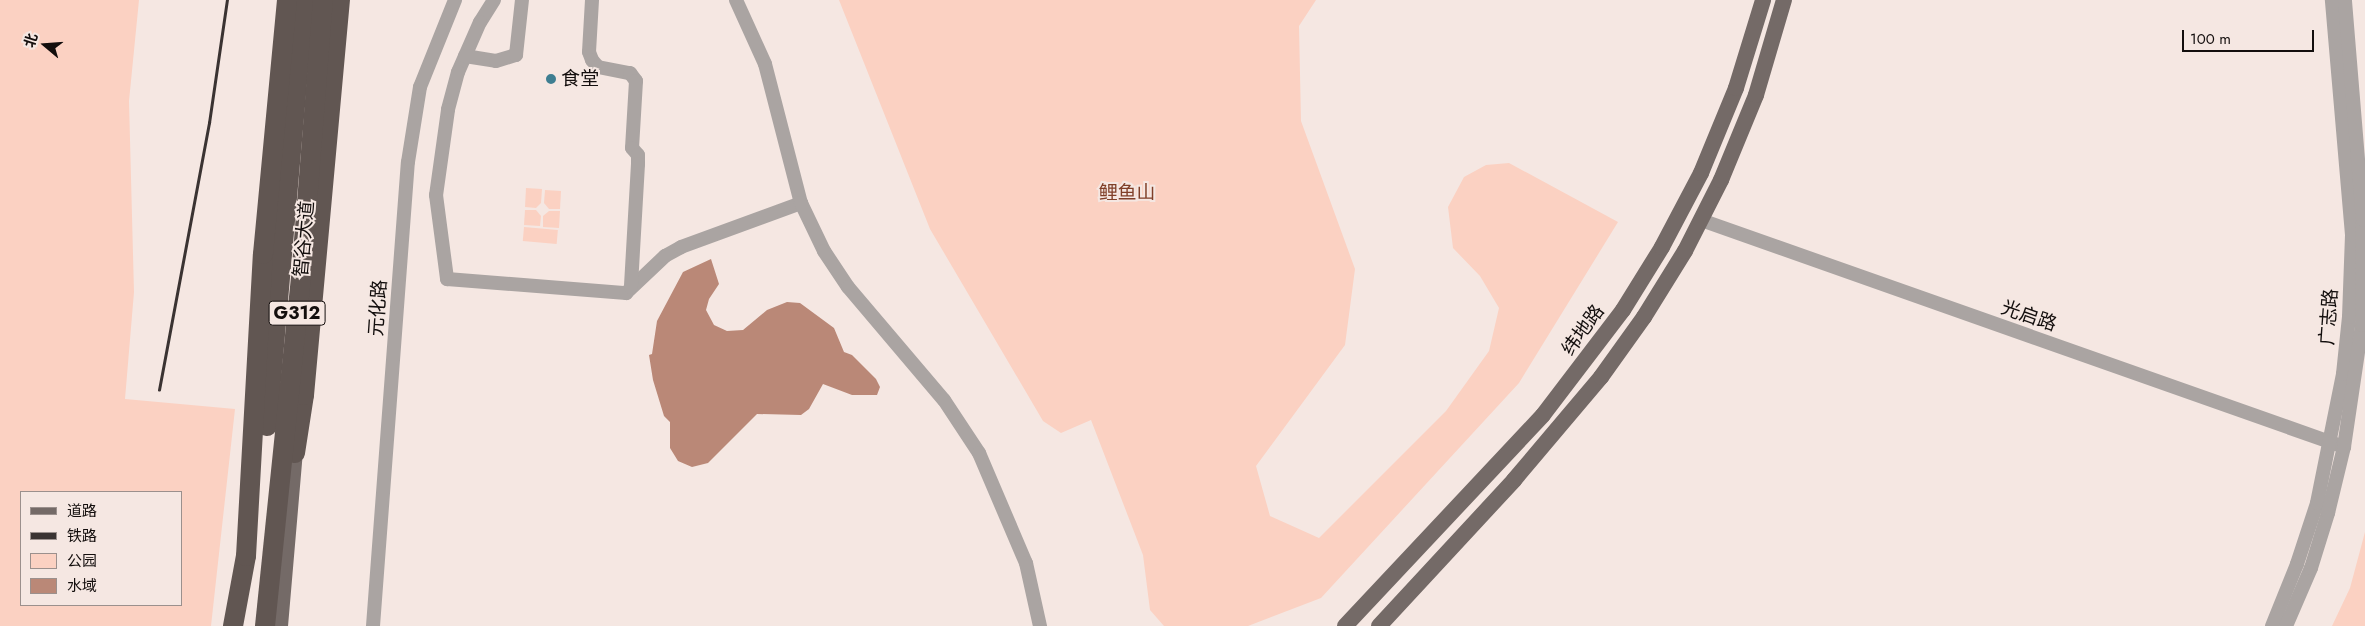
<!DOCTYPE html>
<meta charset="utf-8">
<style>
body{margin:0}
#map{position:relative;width:2365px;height:626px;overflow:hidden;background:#f5e7e2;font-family:Jost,"Noto Sans SC",sans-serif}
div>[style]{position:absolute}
.green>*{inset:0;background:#fbd1c2;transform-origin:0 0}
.water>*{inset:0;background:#ba8877}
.minor>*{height:14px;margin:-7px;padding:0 7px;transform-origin:7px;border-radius:7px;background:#aaa4a2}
.major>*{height:16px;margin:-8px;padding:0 8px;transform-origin:8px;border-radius:8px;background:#746a67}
.highway>*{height:20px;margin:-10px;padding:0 10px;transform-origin:10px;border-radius:10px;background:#615652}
.rail>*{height:2.5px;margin:-1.25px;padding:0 1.25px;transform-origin:1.25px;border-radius:1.25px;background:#3a3332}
.dots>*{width:14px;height:14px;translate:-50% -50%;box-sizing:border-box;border:2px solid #f5e7e2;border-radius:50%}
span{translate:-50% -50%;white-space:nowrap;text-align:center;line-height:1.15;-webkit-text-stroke:4px #f5e7e2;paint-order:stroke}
.shield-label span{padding:1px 4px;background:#f5e7e2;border:1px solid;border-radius:4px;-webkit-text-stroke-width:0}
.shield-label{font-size:18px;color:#130e0d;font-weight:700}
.poi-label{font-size:19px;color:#130e0d}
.left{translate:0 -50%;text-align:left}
.park-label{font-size:19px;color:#803f28}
.street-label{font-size:19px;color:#130e0d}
.legend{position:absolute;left:20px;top:491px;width:162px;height:115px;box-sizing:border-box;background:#f5e7e2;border:1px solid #9b908d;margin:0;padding:6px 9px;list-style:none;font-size:15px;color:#130e0d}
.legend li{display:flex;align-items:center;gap:10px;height:25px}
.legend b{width:25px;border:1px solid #9b908d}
.north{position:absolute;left:20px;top:20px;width:50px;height:50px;-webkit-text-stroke:4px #f5e7e2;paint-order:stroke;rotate:288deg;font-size:14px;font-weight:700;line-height:20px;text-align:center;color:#130e0d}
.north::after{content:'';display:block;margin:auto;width:18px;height:22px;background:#130e0d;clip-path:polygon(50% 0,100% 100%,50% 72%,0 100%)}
.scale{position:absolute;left:2182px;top:30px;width:132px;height:22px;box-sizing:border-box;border:2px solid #130e0d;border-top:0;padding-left:6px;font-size:15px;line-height:18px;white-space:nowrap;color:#130e0d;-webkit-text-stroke:4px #f5e7e2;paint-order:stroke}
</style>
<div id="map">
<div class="green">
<div style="clip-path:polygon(evenodd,0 0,139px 0,129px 101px,134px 292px,125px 399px,235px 409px,211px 626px,0 626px,0 0,21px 492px,181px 492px,181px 605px,21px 605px,21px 492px)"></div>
<div style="clip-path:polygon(839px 0,1316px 0,1299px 26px,1301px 121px,1355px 269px,1345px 345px,1256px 466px,1270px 516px,1319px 538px,1446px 411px,1489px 351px,1499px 308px,1480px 276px,1453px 248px,1448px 207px,1464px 177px,1486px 165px,1509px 163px,1618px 222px,1519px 383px,1321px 598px,1248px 626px,1164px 626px,1150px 610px,1143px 555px,1091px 420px,1061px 433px,1043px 421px,930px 229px)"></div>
<div style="clip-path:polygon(526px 188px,542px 189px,541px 203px,536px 208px,525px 207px)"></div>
<div style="clip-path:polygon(545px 190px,561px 191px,560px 209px,549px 209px,544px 203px)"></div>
<div style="clip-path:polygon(525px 210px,536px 210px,541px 216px,540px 226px,524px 225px)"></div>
<div style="clip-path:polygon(549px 211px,560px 211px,559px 228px,543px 227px,543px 216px)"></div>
<div style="left:524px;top:227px;width:34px;height:14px;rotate:5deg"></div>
<div style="clip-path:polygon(2365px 532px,2365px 626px,2332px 626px,2350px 588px)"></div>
</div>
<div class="water">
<div style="clip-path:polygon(711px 259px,719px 284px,709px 299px,706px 310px,714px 325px,727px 331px,743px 330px,767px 310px,787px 302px,800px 303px,834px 328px,844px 352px,852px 355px,876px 379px,880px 387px,877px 395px,852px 395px,823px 384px,809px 409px,801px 415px,757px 414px,708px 463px,692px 467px,678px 461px,670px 448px,670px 422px,664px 416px,653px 380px,649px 355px,652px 354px,657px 321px,683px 272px)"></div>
</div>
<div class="minor">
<div style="left:494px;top:0;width:26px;rotate:122deg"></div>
<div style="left:480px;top:22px;width:55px;rotate:113.7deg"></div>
<div style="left:458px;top:72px;width:39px;rotate:105deg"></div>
<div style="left:448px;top:110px;width:86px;rotate:98deg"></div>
<div style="left:436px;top:195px;width:85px;rotate:82.5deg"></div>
<div style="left:447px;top:279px;width:180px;rotate:4.5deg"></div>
<div style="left:626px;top:293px;width:54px;rotate:-43.5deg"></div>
<div style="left:665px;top:256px;width:18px;rotate:-29deg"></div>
<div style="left:681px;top:247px;width:128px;rotate:-20.1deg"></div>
<div style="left:592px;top:0;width:52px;rotate:93.3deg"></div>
<div style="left:589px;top:52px;width:9px;rotate:69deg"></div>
<div style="left:592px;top:60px;width:9px;rotate:49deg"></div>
<div style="left:598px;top:67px;width:33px;rotate:11deg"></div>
<div style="left:630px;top:73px;width:10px;rotate:53deg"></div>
<div style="left:636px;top:81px;width:67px;rotate:93.4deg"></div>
<div style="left:632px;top:148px;width:9px;rotate:49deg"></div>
<div style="left:638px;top:155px;width:9px;rotate:90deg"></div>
<div style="left:638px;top:164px;width:123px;rotate:93.3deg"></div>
<div style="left:736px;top:0;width:70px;rotate:65.6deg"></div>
<div style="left:765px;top:64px;width:144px;rotate:75.5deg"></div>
<div style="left:801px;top:203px;width:53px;rotate:64.4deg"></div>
<div style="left:824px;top:251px;width:43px;rotate:56.3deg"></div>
<div style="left:848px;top:287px;width:148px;rotate:49.7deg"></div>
<div style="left:944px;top:400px;width:64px;rotate:56.6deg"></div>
<div style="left:979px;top:453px;width:120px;rotate:66.9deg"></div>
<div style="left:1026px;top:563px;width:65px;rotate:77.5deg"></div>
<div style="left:465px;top:56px;width:31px;rotate:9deg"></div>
<div style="left:496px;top:61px;width:21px;rotate:-17deg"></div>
<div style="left:516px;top:55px;width:55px;rotate:-83.8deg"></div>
<div style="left:1701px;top:220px;width:682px;rotate:19.44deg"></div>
<div style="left:373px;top:626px;width:465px;rotate:-85.7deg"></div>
<div style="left:408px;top:162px;width:76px;rotate:-80.9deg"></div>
<div style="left:420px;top:87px;width:94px;rotate:-68.1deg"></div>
<div style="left:2272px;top:626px;width:67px;rotate:-68deg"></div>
<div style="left:2297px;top:564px;width:64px;rotate:-71.8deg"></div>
<div style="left:2317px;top:503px;width:132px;rotate:-78.6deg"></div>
<div style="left:2343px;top:374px;width:57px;rotate:-84deg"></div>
<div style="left:2349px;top:317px;width:82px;rotate:-87.9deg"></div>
<div style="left:2352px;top:235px;width:236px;rotate:-94.9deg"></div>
<div style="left:2286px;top:626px;width:63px;rotate:-66.7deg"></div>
<div style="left:2311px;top:568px;width:58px;rotate:-72.8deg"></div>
<div style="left:2328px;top:513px;width:68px;rotate:-76.4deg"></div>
<div style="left:2344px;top:447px;width:123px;rotate:-81.6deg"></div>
<div style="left:2362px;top:325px;width:105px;rotate:-89.5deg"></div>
<div style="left:2363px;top:220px;width:221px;rotate:-94.7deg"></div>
</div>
<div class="major">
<div style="left:280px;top:626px;width:186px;rotate:-85.1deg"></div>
<div style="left:1345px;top:626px;width:289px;rotate:-46.8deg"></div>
<div style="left:1543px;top:415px;width:132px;rotate:-52.7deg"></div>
<div style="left:1623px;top:310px;width:74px;rotate:-58.2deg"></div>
<div style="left:1662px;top:247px;width:84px;rotate:-62.2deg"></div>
<div style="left:1701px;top:173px;width:92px;rotate:-67.6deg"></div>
<div style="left:1736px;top:88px;width:92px;rotate:-72.9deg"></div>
<div style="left:1379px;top:626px;width:199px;rotate:-47.2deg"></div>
<div style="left:1514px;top:480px;width:135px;rotate:-49.8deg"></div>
<div style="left:1601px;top:377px;width:74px;rotate:-54.4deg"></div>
<div style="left:1644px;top:317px;width:78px;rotate:-58.2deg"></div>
<div style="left:1685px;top:251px;width:80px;rotate:-63.1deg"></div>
<div style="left:1721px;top:180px;width:92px;rotate:-67.6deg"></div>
<div style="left:1756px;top:95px;width:99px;rotate:-73.6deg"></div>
</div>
<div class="highway">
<div style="left:267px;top:426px;width:428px;rotate:-85deg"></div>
<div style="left:295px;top:453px;width:59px;rotate:-81.2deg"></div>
<div style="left:304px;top:395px;width:397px;rotate:-84.8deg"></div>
<div style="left:233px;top:626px;width:71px;rotate:-79.5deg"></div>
<div style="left:246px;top:556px;width:302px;rotate:-86.8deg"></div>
<div style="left:263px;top:254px;width:255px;rotate:-84.6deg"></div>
<div style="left:265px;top:626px;width:362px;rotate:-84.1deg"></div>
<div style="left:302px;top:266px;width:267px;rotate:-85.5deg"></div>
</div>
<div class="rail">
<div style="left:159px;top:390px;width:272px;rotate:-79.4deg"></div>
<div style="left:209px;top:123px;width:124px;rotate:-81.7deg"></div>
</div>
<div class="dots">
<div style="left:551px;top:79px;background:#3e7e91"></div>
</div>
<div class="shield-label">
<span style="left:297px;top:313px">G312</span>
</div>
<div class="poi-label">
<span class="left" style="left:561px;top:79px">食堂</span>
</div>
<div class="park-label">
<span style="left:1127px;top:193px">鲤鱼山</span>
</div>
<div class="street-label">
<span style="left:304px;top:239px;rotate:-85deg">智谷大道</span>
<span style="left:378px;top:308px;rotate:-86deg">元化路</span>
<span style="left:2029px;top:316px;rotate:19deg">光启路</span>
<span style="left:2329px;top:317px;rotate:-86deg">广志路</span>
<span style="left:1583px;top:330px;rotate:-54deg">纬地路</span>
</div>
<ul class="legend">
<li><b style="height:6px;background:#746a67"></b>道路</li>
<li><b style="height:6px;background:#3a3332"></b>铁路</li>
<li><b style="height:14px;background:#fbd1c2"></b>公园</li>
<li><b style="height:14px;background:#ba8877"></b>水域</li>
</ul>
<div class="north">北</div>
<div class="scale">100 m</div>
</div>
